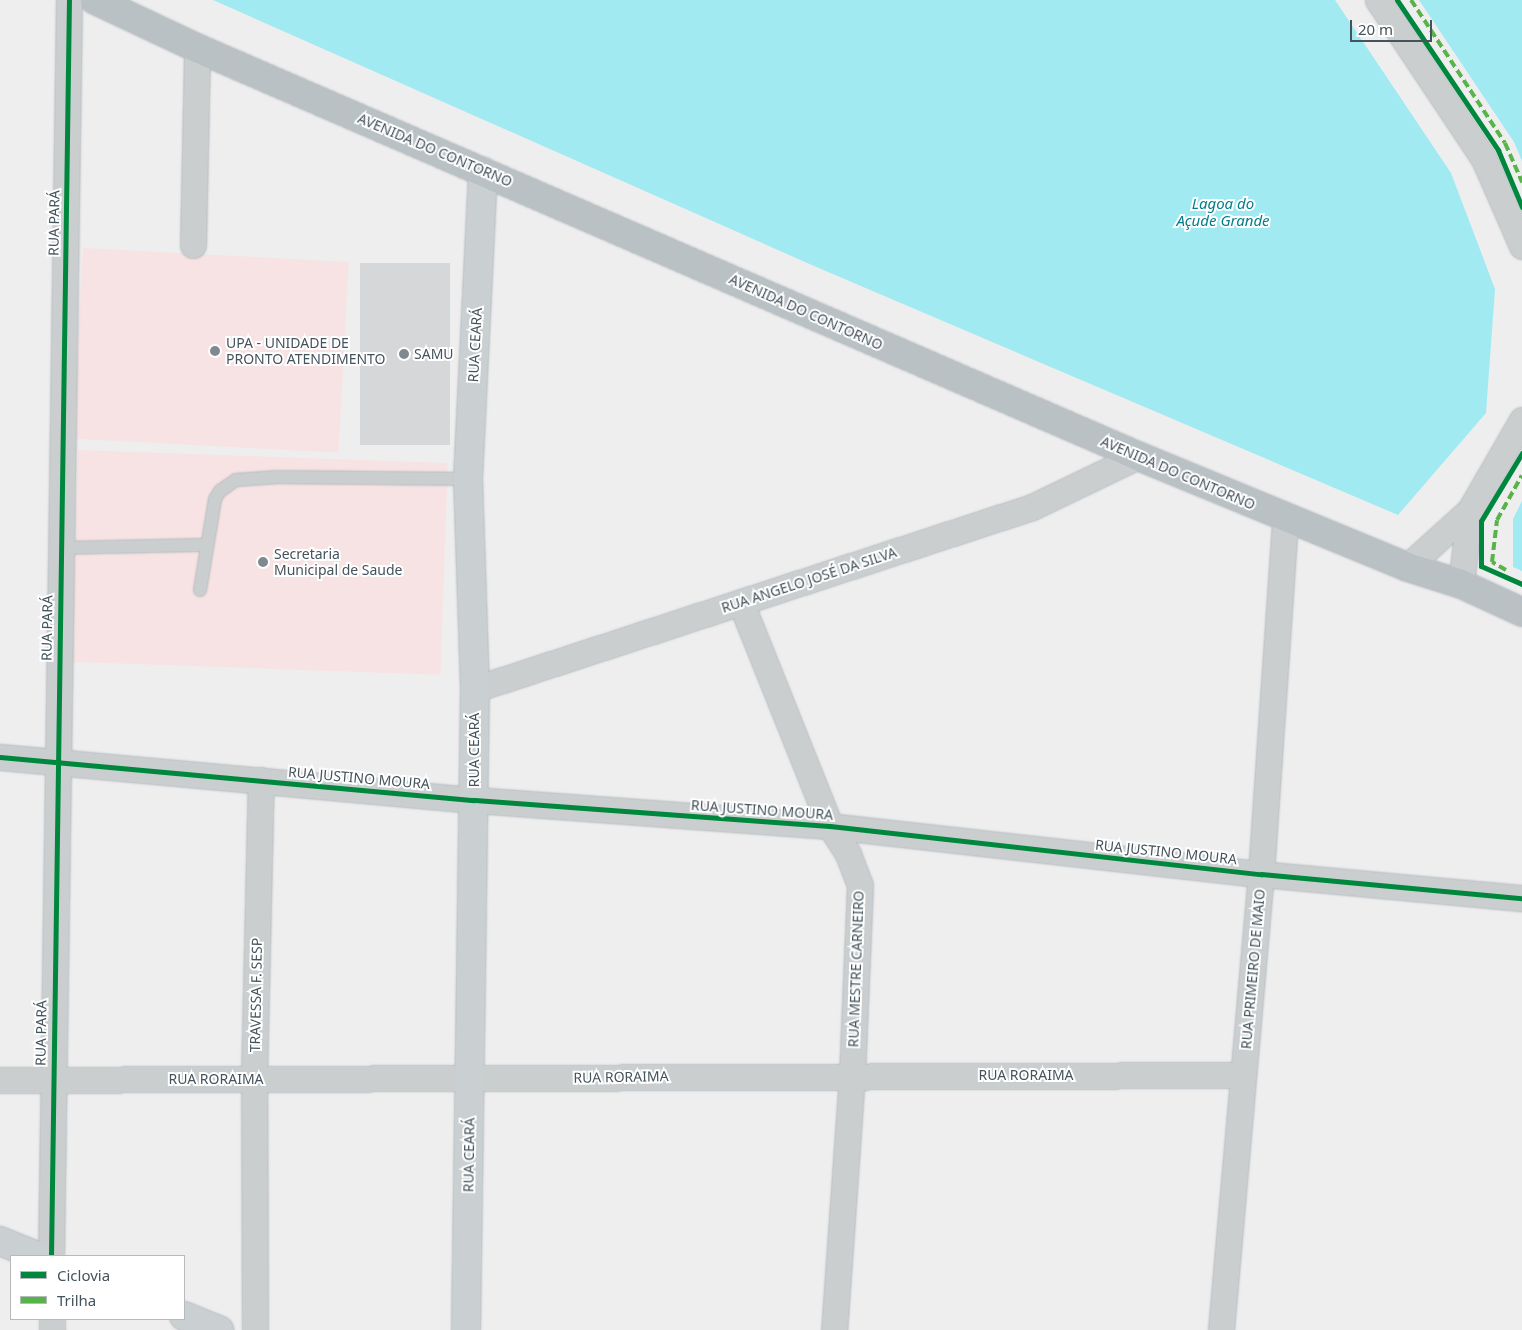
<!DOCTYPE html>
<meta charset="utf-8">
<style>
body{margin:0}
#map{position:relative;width:1522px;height:1330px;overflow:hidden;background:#efeeee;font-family:"Noto Sans",sans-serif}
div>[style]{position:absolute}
.medical>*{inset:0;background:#f7e3e3;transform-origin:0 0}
.water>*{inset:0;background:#a1eaf2}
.building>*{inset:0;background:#d6d7d8;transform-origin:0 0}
.roads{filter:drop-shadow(0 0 1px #b2b9bf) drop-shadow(0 0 1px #b2b9bf)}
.lane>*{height:12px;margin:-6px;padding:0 6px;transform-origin:6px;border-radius:6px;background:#cacecf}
.street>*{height:25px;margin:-12.5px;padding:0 12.5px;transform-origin:12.5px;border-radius:12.5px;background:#cacecf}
.secondary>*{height:28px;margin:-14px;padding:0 14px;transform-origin:14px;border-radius:14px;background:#cacfd1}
.highway>*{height:28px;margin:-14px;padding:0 14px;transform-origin:14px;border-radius:14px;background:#bac1c5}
.quiet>*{height:4px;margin-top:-2px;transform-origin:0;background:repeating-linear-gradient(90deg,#57b448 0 8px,transparent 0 12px)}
.cycleway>*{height:5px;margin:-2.5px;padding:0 2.5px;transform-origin:2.5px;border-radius:2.5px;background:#00873e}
.dots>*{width:14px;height:14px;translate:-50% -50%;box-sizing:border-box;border:2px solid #fff;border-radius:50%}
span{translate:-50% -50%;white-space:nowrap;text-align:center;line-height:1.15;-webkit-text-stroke:4px #fff;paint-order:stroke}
.street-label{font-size:14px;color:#44535c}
.poi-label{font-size:14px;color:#44535c}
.left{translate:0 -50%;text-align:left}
.water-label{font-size:15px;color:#047d8a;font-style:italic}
.legend{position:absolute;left:10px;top:1255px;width:175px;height:65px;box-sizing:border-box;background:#fff;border:1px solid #b4babe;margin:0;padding:6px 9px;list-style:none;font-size:15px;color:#44535c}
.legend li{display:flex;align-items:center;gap:10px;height:25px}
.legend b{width:25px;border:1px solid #b4babe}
.scale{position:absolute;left:1350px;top:20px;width:82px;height:22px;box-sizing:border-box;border:2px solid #44535c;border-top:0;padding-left:6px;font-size:15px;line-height:18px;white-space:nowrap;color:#44535c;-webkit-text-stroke:4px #fff;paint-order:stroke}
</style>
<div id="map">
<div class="medical">
<div style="left:83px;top:248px;width:266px;height:191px;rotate:3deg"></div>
<div style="left:78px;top:450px;width:370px;height:212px;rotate:2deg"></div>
</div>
<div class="water">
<div style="clip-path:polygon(213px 0,1335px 0,1451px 173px,1495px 289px,1486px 413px,1398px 515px,814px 266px)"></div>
<div style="clip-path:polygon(1419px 0,1522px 0,1522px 161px,1514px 142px)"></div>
<div style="clip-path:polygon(1522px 501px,1522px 571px,1513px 567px,1513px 519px)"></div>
</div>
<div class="building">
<div style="left:450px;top:263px;width:182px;height:90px;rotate:90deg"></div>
</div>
<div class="roads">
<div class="lane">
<div style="left:60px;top:548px;width:145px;rotate:-1.2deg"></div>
<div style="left:200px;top:590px;width:92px;rotate:-80.6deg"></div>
<div style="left:215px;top:499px;width:9px;rotate:-58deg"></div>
<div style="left:220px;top:491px;width:19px;rotate:-35deg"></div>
<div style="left:236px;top:480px;width:39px;rotate:-4deg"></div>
<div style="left:275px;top:477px;width:193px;rotate:0.6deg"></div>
</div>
<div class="street">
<div style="left:1378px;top:0;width:191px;rotate:56.3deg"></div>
<div style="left:1484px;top:159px;width:95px;rotate:66.4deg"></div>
<div style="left:193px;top:245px;width:197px;rotate:-88.8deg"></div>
<div style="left:1407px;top:567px;width:85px;rotate:-42.1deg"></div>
<div style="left:1470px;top:510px;width:104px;rotate:-60deg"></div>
<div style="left:1461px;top:584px;width:75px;rotate:-83.1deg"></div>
<div style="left:741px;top:603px;width:240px;rotate:68.2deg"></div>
<div style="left:830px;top:826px;width:33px;rotate:57deg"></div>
<div style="left:848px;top:854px;width:33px;rotate:69deg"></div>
<div style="left:860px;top:885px;width:190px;rotate:92.4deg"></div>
<div style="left:852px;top:1075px;width:256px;rotate:94deg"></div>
<div style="left:475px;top:689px;width:586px;rotate:-18.09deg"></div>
<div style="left:1032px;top:507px;width:118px;rotate:-25.7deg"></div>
<div style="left:0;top:757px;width:476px;rotate:5.2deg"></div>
<div style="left:474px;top:800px;width:357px;rotate:4.2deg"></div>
<div style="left:830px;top:826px;width:434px;rotate:6.4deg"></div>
<div style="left:1261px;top:874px;width:262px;rotate:5.3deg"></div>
<div style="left:0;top:1080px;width:1243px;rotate:-0.23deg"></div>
<div style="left:51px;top:1256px;width:1256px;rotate:-89.18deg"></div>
<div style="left:52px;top:1319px;width:11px;rotate:90deg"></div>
<div style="left:255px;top:1330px;width:251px;rotate:-90.2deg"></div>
<div style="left:254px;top:1079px;width:299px;rotate:-88.7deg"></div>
<div style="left:1221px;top:1330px;width:458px;rotate:-85deg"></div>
<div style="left:1261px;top:874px;width:357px;rotate:-86.1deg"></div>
</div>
<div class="secondary">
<div style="left:0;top:1241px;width:40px;rotate:22deg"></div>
<div style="left:184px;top:1316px;width:38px;rotate:22deg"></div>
<div style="left:466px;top:1330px;width:641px;rotate:-89.2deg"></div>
<div style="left:475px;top:689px;width:210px;rotate:-91.9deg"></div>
<div style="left:468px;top:479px;width:308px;rotate:-87.2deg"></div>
</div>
<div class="highway">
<div style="left:95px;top:0;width:113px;rotate:25.2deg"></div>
<div style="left:197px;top:48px;width:1026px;rotate:23.44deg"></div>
<div style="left:1138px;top:456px;width:291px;rotate:22.4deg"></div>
<div style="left:1407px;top:567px;width:57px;rotate:17.5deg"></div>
<div style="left:1461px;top:584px;width:67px;rotate:24.7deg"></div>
</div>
</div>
<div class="quiet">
<div style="left:1411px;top:0;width:171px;rotate:56.7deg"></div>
<div style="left:1505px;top:143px;width:43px;rotate:66.4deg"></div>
<div style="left:1506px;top:570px;width:16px;rotate:-150deg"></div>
<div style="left:1492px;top:562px;width:42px;rotate:-83.2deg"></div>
<div style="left:1497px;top:520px;width:51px;rotate:-60.9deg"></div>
</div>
<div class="cycleway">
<div style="left:1397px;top:0;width:181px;rotate:56deg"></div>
<div style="left:1498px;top:150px;width:62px;rotate:67.2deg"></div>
<div style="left:1522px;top:453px;width:79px;rotate:121.1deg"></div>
<div style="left:1481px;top:521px;width:45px;rotate:90deg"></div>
<div style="left:1481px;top:566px;width:45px;rotate:23.7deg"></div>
<div style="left:0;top:757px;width:476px;rotate:5.2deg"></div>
<div style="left:474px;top:800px;width:357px;rotate:4.2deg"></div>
<div style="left:830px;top:826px;width:434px;rotate:6.4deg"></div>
<div style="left:1261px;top:874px;width:262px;rotate:5.3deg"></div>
<div style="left:51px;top:1256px;width:1256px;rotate:-89.18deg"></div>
</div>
<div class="dots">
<div style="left:215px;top:351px;background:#80898f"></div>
<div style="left:404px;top:354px;background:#80898f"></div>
<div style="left:263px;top:562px;background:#80898f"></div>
</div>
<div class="street-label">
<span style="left:435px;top:150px;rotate:23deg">AVENIDA DO CONTORNO</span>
<span style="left:54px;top:223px;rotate:-89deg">RUA PARÁ</span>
<span style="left:806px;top:312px;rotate:24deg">AVENIDA DO CONTORNO</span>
<span style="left:475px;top:345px;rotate:-87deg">RUA CEARÁ</span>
<span style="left:1178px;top:473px;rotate:23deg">AVENIDA DO CONTORNO</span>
<span style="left:809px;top:580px;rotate:-18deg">RUA ANGELO JOSÉ DA SILVA</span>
<span style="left:47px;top:628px;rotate:-89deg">RUA PARÁ</span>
<span style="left:474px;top:750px;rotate:-90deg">RUA CEARÁ</span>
<span style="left:359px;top:778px;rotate:5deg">RUA JUSTINO MOURA</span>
<span style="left:762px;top:810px;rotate:4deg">RUA JUSTINO MOURA</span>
<span style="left:1166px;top:852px;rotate:6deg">RUA JUSTINO MOURA</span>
<span style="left:856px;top:969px;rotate:-88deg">RUA MESTRE CARNEIRO</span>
<span style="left:1253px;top:969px;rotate:-85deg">RUA PRIMEIRO DE MAIO</span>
<span style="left:256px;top:995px;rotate:-89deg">TRAVESSA F. SESP</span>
<span style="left:41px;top:1033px;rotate:-89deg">RUA PARÁ</span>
<span style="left:1026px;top:1075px">RUA RORAIMA</span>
<span style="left:621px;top:1077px;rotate:-1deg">RUA RORAIMA</span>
<span style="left:216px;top:1079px">RUA RORAIMA</span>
<span style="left:469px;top:1155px;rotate:-89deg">RUA CEARÁ</span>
</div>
<div class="poi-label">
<span class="left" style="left:226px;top:351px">UPA - UNIDADE DE<br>PRONTO ATENDIMENTO</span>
<span class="left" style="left:414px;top:354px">SAMU</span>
<span class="left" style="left:274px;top:562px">Secretaria<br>Municipal de Saude</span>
</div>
<div class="water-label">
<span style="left:1223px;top:212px">Lagoa do<br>Açude Grande</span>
</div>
<ul class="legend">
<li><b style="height:6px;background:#00873e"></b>Ciclovia</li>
<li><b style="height:6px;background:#57b448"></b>Trilha</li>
</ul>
<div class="scale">20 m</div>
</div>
